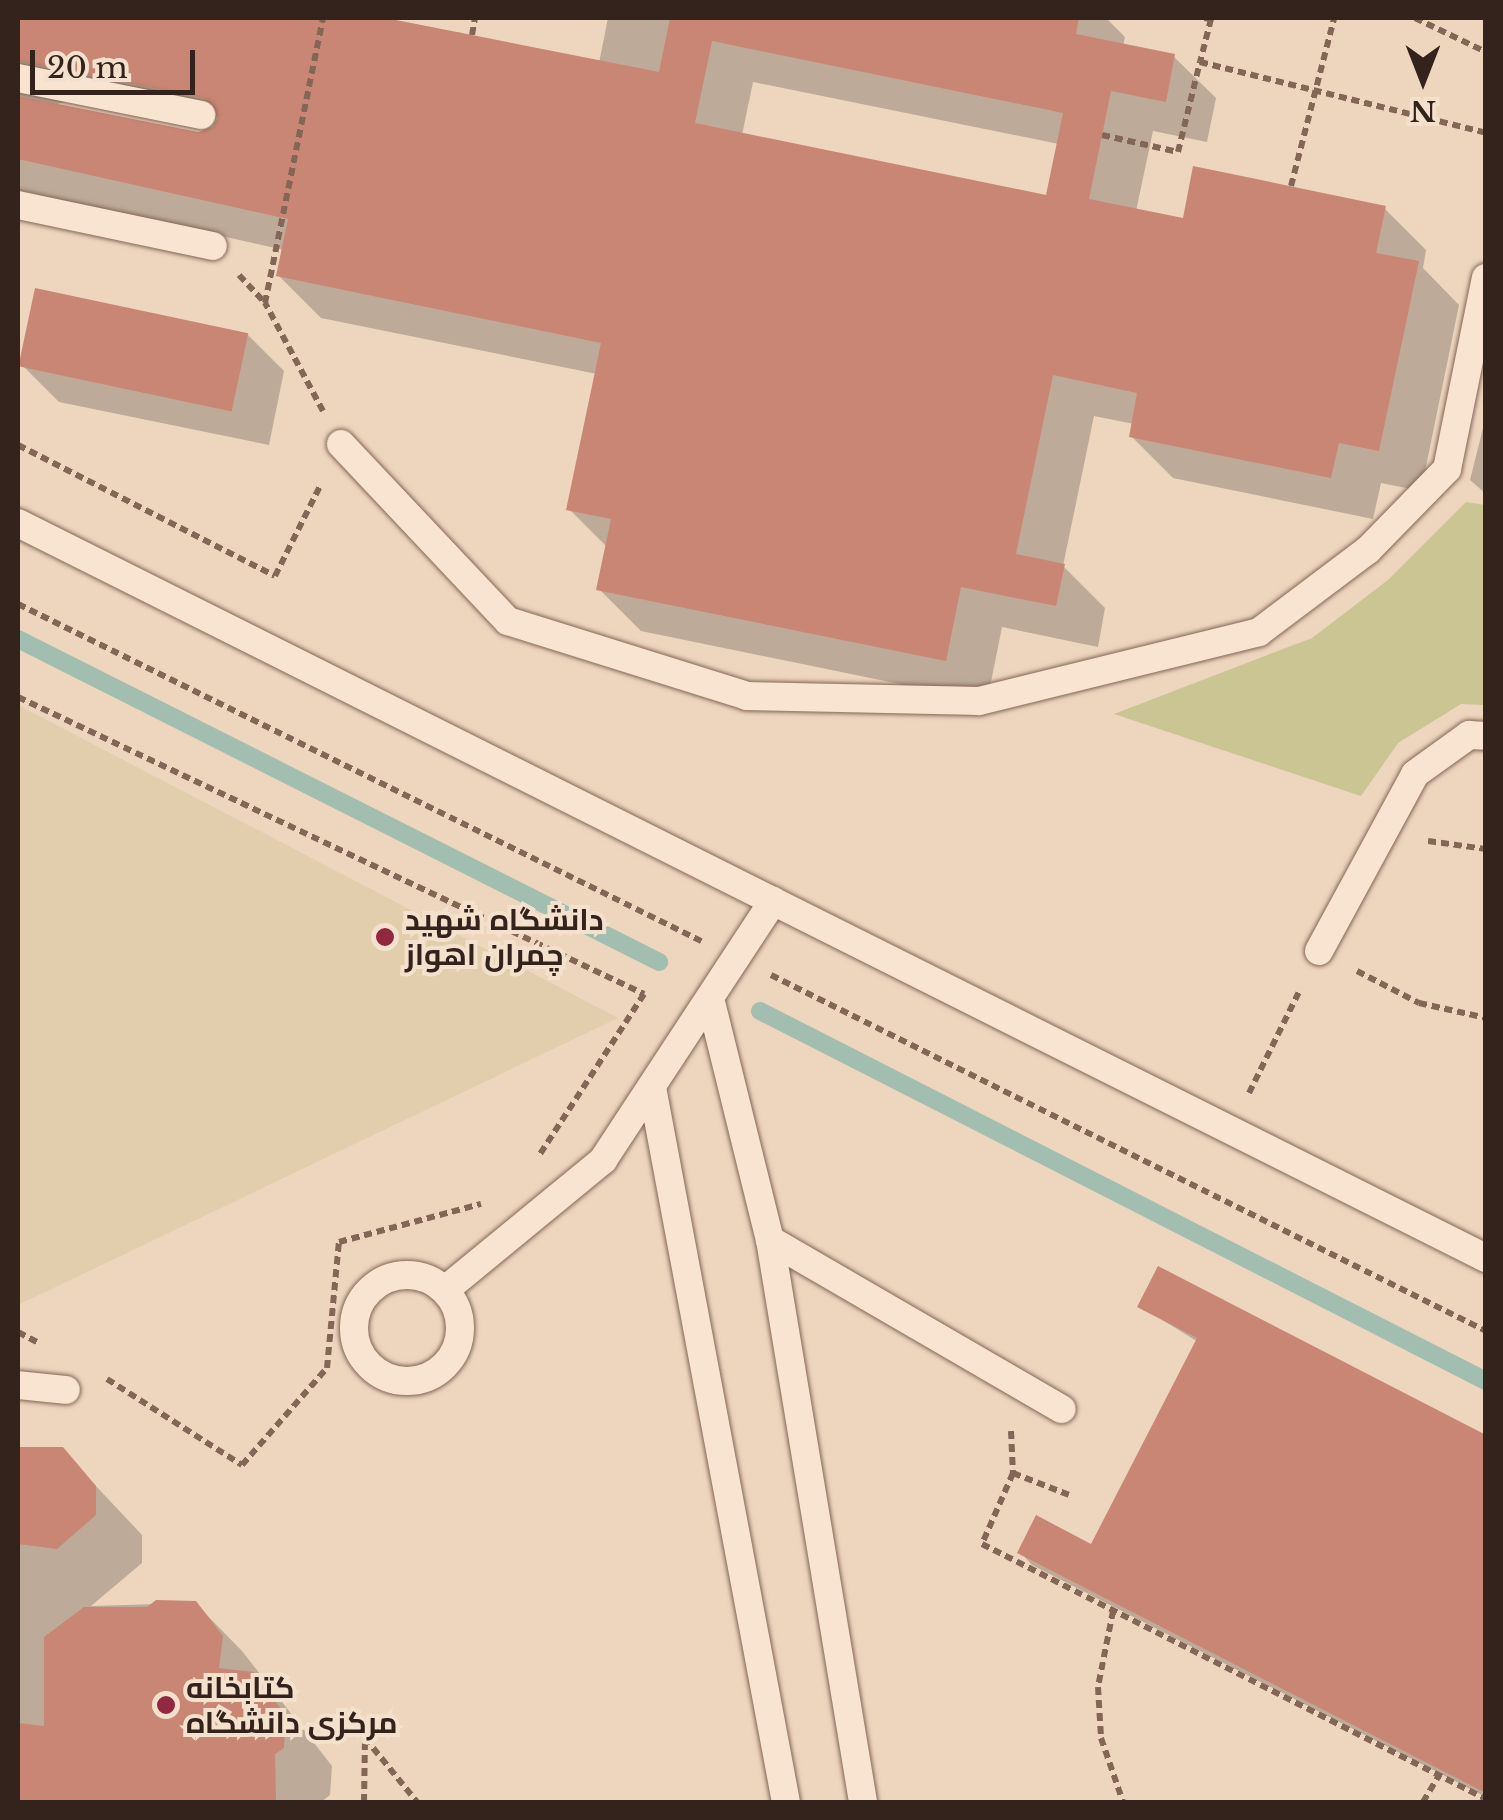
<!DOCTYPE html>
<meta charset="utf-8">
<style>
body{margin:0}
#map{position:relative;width:1503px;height:1820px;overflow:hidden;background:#edd5be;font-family:"Libre Baskerville",Cairo,serif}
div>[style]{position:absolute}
.farmland>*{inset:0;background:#e2ceac}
.green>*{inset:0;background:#cac592}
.shadow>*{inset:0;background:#0003}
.stream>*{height:18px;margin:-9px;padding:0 9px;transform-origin:9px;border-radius:9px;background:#a1beb0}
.building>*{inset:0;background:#ca8674;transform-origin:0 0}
.path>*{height:6px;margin-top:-3px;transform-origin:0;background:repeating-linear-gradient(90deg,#846657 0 8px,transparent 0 13px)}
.roads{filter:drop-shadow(0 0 2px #846657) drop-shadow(0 0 2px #846657)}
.service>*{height:28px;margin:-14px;padding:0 14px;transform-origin:14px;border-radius:14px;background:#f8e4d1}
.service>.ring{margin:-14px;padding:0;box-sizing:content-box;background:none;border:28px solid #f8e4d1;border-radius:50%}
.dots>*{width:28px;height:28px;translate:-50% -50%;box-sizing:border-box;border:5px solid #f4e1cd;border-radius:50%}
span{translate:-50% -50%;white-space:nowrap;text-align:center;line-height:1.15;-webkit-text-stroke:8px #f4e1cd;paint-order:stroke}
.poi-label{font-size:30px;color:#34221c;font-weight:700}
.left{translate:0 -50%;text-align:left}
.frame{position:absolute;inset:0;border:20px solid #34221c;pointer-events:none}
.north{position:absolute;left:1373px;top:30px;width:100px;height:100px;-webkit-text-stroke:8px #f4e1cd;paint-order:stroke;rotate:180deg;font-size:28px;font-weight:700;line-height:40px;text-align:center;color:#34221c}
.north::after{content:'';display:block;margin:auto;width:35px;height:45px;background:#34221c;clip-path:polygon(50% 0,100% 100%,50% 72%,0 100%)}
.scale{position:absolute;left:30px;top:50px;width:165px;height:45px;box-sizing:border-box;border:5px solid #34221c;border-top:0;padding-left:12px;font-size:30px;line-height:35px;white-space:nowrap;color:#34221c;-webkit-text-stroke:8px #f4e1cd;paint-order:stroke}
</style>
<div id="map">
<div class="farmland">
<div style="clip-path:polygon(18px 705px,618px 1018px,18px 1305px)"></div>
</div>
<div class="green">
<div style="clip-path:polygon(1466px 502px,1485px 505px,1485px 705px,1461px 704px,1398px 743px,1361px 796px,1114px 714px,1312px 638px,1388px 580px)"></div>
</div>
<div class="shadow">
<div style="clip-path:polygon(evenodd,18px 18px,374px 18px,599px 63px,608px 18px,1106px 18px,1125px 37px,1123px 46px,1174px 57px,1216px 98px,1207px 142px,1153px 131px,1136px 211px,1185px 221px,1384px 208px,1426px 250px,1423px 268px,1459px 305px,1421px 491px,1381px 483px,1373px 519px,1173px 478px,1131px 436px,1134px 424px,1094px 416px,1063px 566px,1105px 608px,1098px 647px,1002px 627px,987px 702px,641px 631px,599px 589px,608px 548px,569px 509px,597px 374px,321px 318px,279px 276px,284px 250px,18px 190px,18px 18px,753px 82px,1059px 144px,1048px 198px,742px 135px,753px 82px,18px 18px,65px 102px,210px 131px,198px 135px,53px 105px,65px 102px)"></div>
<div style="clip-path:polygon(247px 334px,284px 371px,269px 445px,59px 402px,22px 365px)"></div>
<div style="clip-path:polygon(1486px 416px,1486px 494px,1470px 480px)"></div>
<div style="clip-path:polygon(1140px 1306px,1486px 1438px,1486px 1797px,1032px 1565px,1020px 1552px,1092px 1547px,1198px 1342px)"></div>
<div style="clip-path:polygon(27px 1450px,62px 1450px,142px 1535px,142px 1563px,91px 1606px,195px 1603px,242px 1651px,332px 1766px,330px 1795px,321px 1802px,18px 1802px,18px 1459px)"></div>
</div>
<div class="stream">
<div style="left:18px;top:639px;width:718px;rotate:26.74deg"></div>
<div style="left:760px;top:1011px;width:815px;rotate:27.01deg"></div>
</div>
<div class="building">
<div style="clip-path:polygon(evenodd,18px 18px,386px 18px,659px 72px,670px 18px,1079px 18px,1076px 34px,1175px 54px,1166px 102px,1111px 91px,1089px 199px,1183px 218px,1193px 166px,1386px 206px,1376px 253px,1419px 261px,1379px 451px,1339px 443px,1331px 478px,1129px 437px,1137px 393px,1053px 375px,1016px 554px,1065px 564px,1056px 606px,961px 587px,946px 661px,596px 590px,611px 519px,566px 510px,601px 343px,276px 276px,288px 219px,18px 159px,18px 96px,198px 132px,213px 127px,218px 118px,204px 98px,18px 61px,18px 18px,712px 41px,1063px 113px,1046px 195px,695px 123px,712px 41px)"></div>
<div style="left:35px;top:288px;width:218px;height:80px;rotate:12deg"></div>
<div style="clip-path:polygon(1158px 1266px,1486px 1435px,1486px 1793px,1017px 1553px,1036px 1515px,1091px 1544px,1197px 1338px,1137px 1307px)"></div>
<div style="clip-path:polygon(18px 1447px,63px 1447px,96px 1486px,96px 1515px,57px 1549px,18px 1544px)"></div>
<div style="clip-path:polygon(156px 1600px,196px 1601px,223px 1636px,219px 1668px,254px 1672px,286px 1716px,284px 1748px,275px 1754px,276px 1802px,18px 1802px,18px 1723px,44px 1726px,44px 1637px,84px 1607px,147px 1607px)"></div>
</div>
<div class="path">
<div style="left:1204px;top:18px;width:7px;rotate:8deg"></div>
<div style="left:1211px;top:19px;width:44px;rotate:104.3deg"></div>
<div style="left:1200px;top:62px;width:295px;rotate:13.9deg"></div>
<div style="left:1415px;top:18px;width:79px;rotate:25.6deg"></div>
<div style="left:472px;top:35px;width:17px;rotate:-80deg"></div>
<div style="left:1102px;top:135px;width:78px;rotate:12.6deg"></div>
<div style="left:1178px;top:152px;width:93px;rotate:-76.3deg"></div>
<div style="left:1291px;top:186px;width:173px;rotate:-75.6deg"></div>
<div style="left:239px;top:275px;width:37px;rotate:47deg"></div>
<div style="left:323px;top:411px;width:123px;rotate:-118.2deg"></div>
<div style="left:265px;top:303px;width:291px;rotate:-78.5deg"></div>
<div style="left:18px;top:445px;width:288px;rotate:27deg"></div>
<div style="left:275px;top:576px;width:103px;rotate:-63.4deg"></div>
<div style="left:18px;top:604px;width:762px;rotate:26.26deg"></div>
<div style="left:18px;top:697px;width:693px;rotate:25.38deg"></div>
<div style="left:644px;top:994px;width:191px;rotate:123deg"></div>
<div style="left:1428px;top:841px;width:59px;rotate:7.9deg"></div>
<div style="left:1357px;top:971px;width:70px;rotate:27.3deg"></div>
<div style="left:1419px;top:1003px;width:69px;rotate:12.6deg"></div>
<div style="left:771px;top:975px;width:799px;rotate:26.47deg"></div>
<div style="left:1249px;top:1093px;width:117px;rotate:-63.7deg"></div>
<div style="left:18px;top:1332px;width:24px;rotate:28deg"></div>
<div style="left:107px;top:1379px;width:160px;rotate:32.5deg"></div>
<div style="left:242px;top:1465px;width:129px;rotate:-48.8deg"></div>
<div style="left:327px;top:1368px;width:127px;rotate:-84.6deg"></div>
<div style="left:339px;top:1242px;width:147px;rotate:-15deg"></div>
<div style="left:1011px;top:1431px;width:42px;rotate:87.3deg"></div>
<div style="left:1013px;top:1473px;width:77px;rotate:113.6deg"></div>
<div style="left:982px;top:1544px;width:565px;rotate:26.84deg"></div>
<div style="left:1013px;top:1473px;width:60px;rotate:21.4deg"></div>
<div style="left:1113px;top:1611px;width:77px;rotate:101.2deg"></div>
<div style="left:1098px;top:1687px;width:51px;rotate:86.6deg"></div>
<div style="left:1101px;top:1738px;width:68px;rotate:71deg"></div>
<div style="left:365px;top:1738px;width:82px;rotate:50.9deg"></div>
<div style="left:364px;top:1802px;width:62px;rotate:-89.1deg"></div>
<div style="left:1423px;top:1802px;width:31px;rotate:-59deg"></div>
</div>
<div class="roads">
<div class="service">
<div style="left:18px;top:78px;width:187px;rotate:11.4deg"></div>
<div style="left:18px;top:205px;width:199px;rotate:11.9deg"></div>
<div style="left:341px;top:444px;width:243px;rotate:46.7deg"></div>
<div style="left:508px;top:621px;width:250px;rotate:17.4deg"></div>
<div style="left:747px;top:696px;width:232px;rotate:1.2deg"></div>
<div style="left:979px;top:701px;width:288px;rotate:-13.8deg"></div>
<div style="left:1259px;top:632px;width:136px;rotate:-37deg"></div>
<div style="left:1368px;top:550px;width:113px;rotate:-45.7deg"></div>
<div style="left:1447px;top:469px;width:195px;rotate:-78.5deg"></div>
<div style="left:18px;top:523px;width:1642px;rotate:26.6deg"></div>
<div style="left:1319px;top:951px;width:201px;rotate:-61.5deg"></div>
<div style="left:1415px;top:774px;width:67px;rotate:-35.8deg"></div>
<div style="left:1469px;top:735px;width:17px;rotate:3deg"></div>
<div style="left:710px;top:998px;width:249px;rotate:76.1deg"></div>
<div style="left:770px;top:1240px;width:570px;rotate:80.6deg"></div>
<div style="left:652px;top:1087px;width:727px;rotate:79.39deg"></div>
<div style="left:770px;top:1240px;width:337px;rotate:30.1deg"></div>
<div class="ring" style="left:354px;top:1275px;width:78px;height:78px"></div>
<div style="left:445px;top:1290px;width:205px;rotate:-39.4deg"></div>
<div style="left:603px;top:1160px;width:310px;rotate:-56.7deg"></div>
<div style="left:18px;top:1385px;width:48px;rotate:5.9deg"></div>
</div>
</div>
<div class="dots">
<div style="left:385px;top:937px;background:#92283f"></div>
<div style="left:166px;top:1705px;background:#92283f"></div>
</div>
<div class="poi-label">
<span class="left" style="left:405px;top:937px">دانشگاه شهید<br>چمران اهواز</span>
<span class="left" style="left:186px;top:1705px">کتابخانه<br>مرکزی دانشگاه</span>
</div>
<div class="frame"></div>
<div class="north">N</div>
<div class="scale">20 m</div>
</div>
